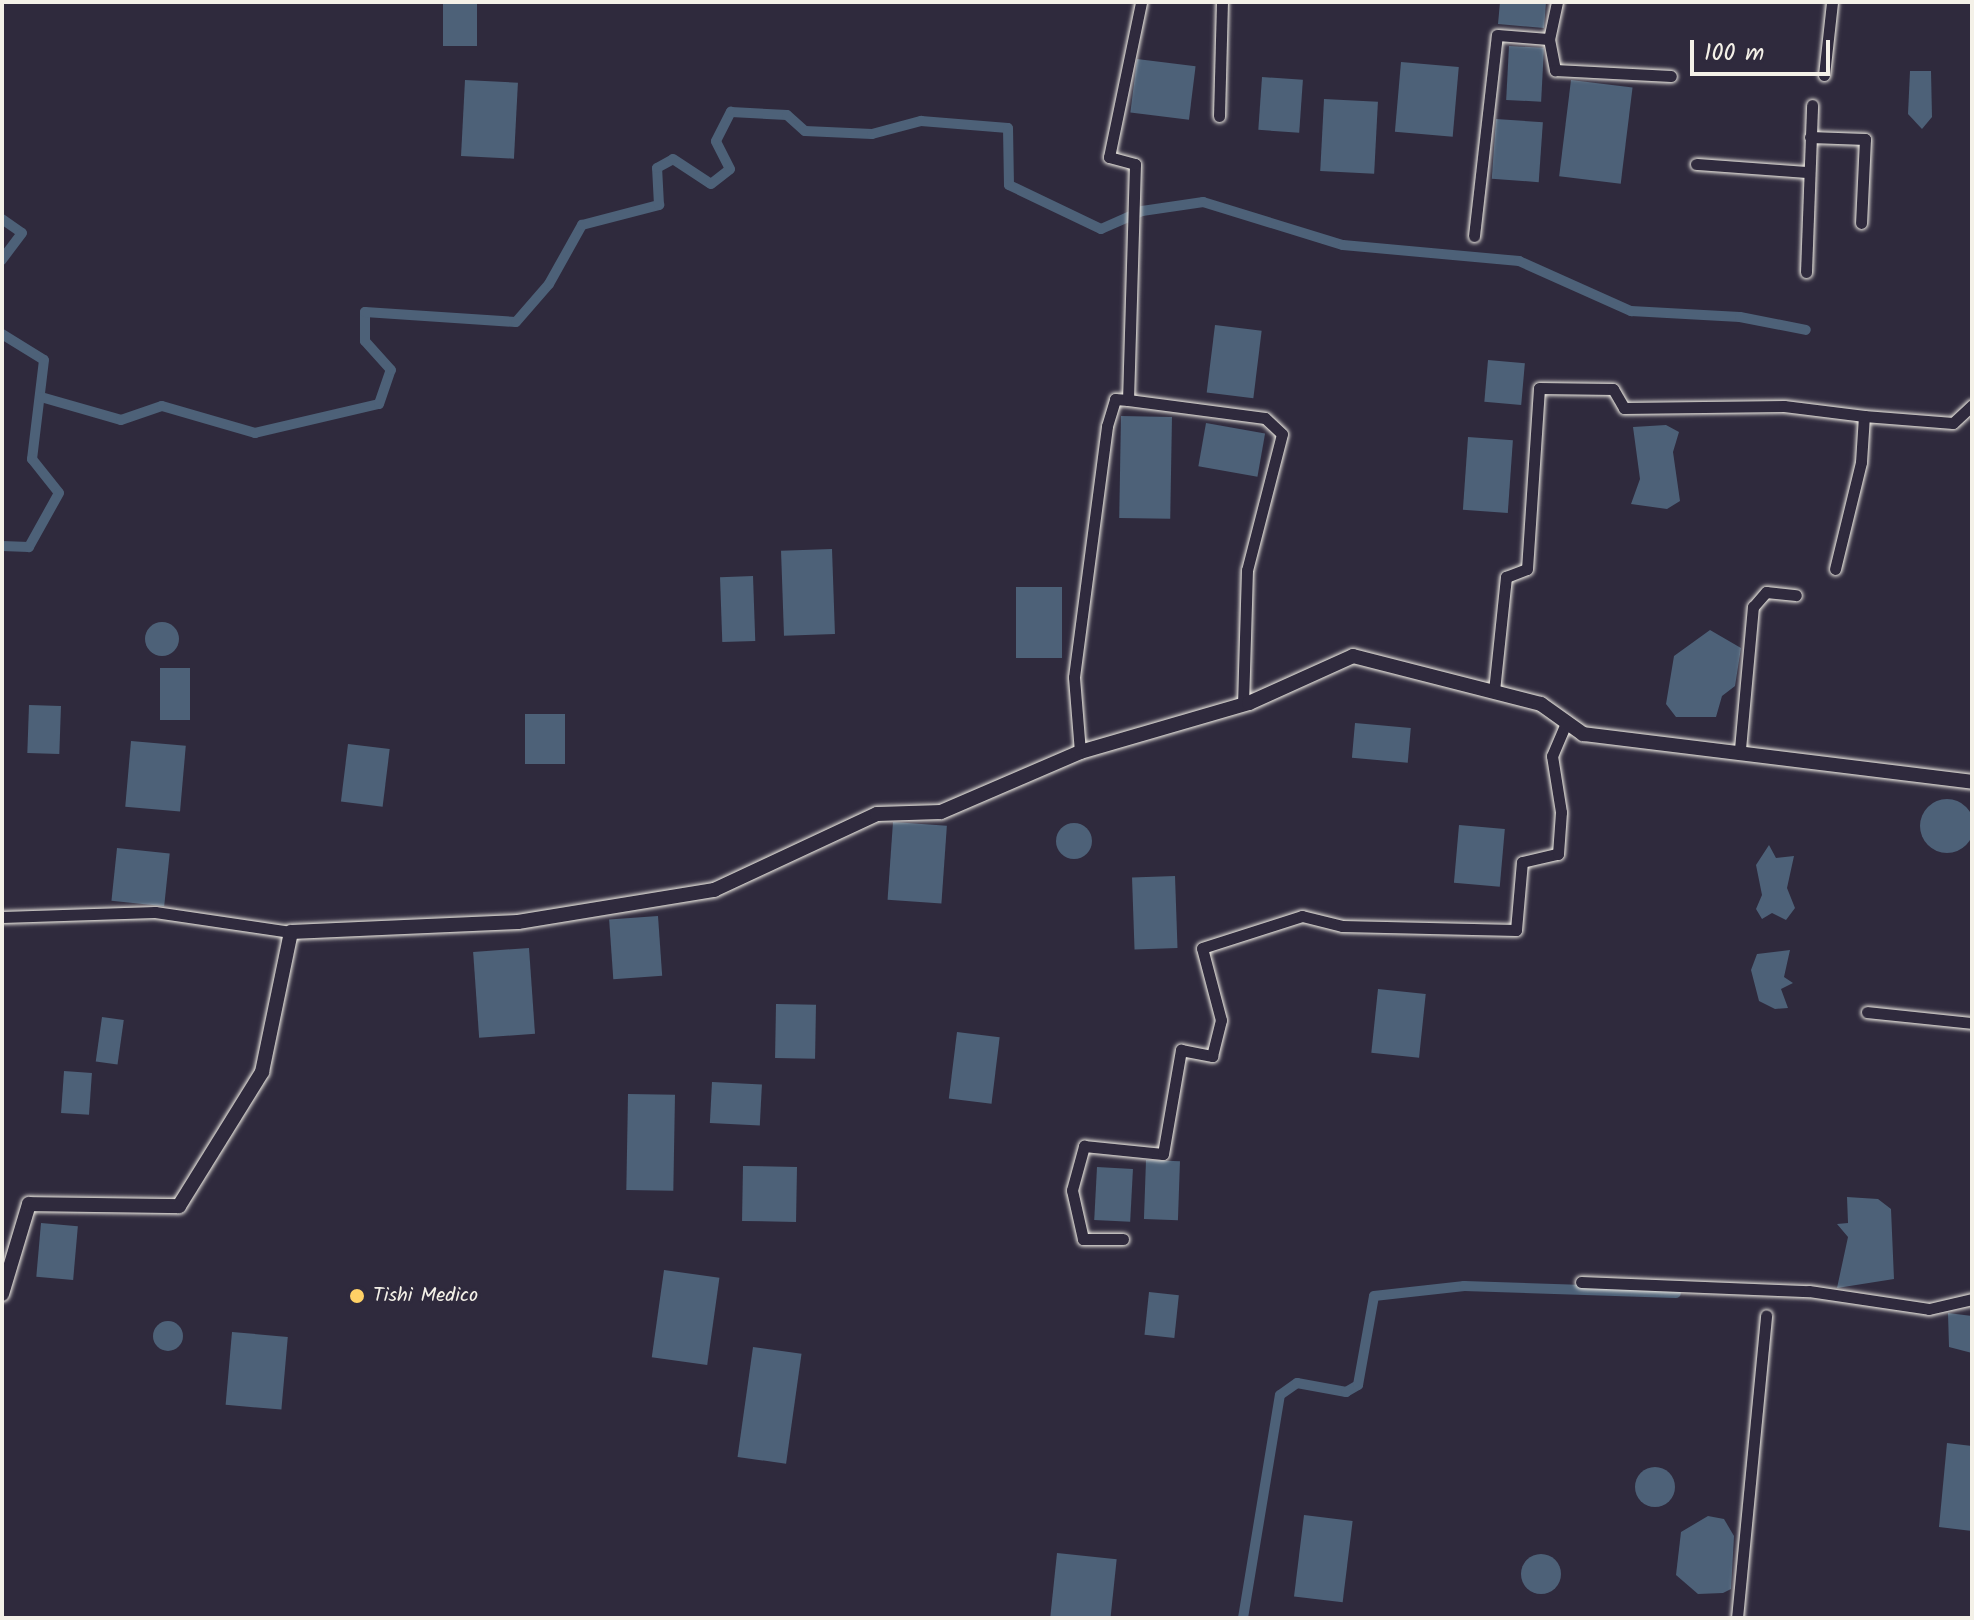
<!DOCTYPE html>
<style>
body{margin:0}
#map{position:relative;width:1974px;height:1620px;overflow:hidden;background:#2f2a3d;font-family:Kalam,sans-serif}
div>[style]{position:absolute}
.water>*{inset:0;background:#4d6178;transform-origin:0 0}
.round{border-radius:50%}
.canal>*{height:10px;margin:-5px;padding:0 5px;transform-origin:5px;border-radius:5px;background:#4d6178}
.roads{filter:drop-shadow(0 0 2px #f4f1e8) drop-shadow(0 0 2px #f4f1e8)}
.minor>*{height:11px;margin:-5.5px;padding:0 5.5px;transform-origin:5.5px;border-radius:5.5px;background:#2f2a3d}
.tertiary>*{height:14px;margin:-7px;padding:0 7px;transform-origin:7px;border-radius:7px;background:#2f2a3d}
.dots>*{width:22px;height:22px;translate:-50% -50%;box-sizing:border-box;border:4px solid #2f2a3d;border-radius:50%}
span{translate:-50% -50%;white-space:nowrap;text-align:center;line-height:1.15;-webkit-text-stroke:6px #2f2a3d;paint-order:stroke}
.poi-label{font-size:20px;color:#f4f1e8}
.left{translate:0 -50%;text-align:left}
.frame{position:absolute;inset:0;border:4px solid #f4f1e8;pointer-events:none}
.scale{position:absolute;left:1690px;top:40px;width:140px;height:36px;box-sizing:border-box;border:4px solid #f4f1e8;border-top:0;padding-left:10px;font-size:24px;line-height:28px;white-space:nowrap;color:#f4f1e8;-webkit-text-stroke:6px #2f2a3d;paint-order:stroke}
</style>
<div id="map">
<div class="water">
<div style="left:443px;top:2px;width:34px;height:44px"></div>
<div style="clip-path:polygon(1500px 2px,1546px 2px,1544px 28px,1498px 24px)"></div>
<div style="left:1509px;top:46px;width:35px;height:54px;rotate:3deg"></div>
<div style="left:1137px;top:59px;width:59px;height:54px;rotate:7deg"></div>
<div style="left:1401px;top:62px;width:58px;height:70px;rotate:5deg"></div>
<div style="clip-path:polygon(1910px 71px,1931px 71px,1932px 117px,1922px 129px,1908px 114px)"></div>
<div style="left:1262px;top:77px;width:41px;height:53px;rotate:4deg"></div>
<div style="left:465px;top:80px;width:53px;height:76px;rotate:3deg"></div>
<div style="left:1571px;top:80px;width:62px;height:97px;rotate:7deg"></div>
<div style="left:1324px;top:99px;width:54px;height:72px;rotate:3deg"></div>
<div style="left:1496px;top:119px;width:47px;height:60px;rotate:4deg"></div>
<div style="left:1215px;top:325px;width:47px;height:68px;rotate:7deg"></div>
<div style="left:1488px;top:360px;width:37px;height:42px;rotate:5deg"></div>
<div style="left:1121px;top:416px;width:51px;height:102px;rotate:1deg"></div>
<div style="left:1206px;top:423px;width:60px;height:44px;rotate:10deg"></div>
<div style="clip-path:polygon(1666px 425px,1679px 432px,1673px 452px,1680px 501px,1667px 509px,1631px 504px,1640px 479px,1633px 427px)"></div>
<div style="left:1468px;top:437px;width:45px;height:73px;rotate:4deg"></div>
<div style="left:832px;top:549px;width:85px;height:51px;rotate:88deg"></div>
<div style="left:753px;top:576px;width:65px;height:33px;rotate:88deg"></div>
<div style="left:1016px;top:587px;width:46px;height:71px"></div>
<div class="round" style="left:145px;top:622px;width:34px;height:34px"></div>
<div style="clip-path:polygon(1710px 630px,1741px 648px,1735px 686px,1722px 696px,1716px 717px,1676px 717px,1666px 704px,1674px 656px)"></div>
<div style="left:160px;top:668px;width:30px;height:52px"></div>
<div style="left:29px;top:705px;width:32px;height:48px;rotate:2deg"></div>
<div style="left:565px;top:714px;width:50px;height:40px;rotate:90deg"></div>
<div style="left:1355px;top:723px;width:56px;height:35px;rotate:5deg"></div>
<div style="left:131px;top:741px;width:55px;height:66px;rotate:5deg"></div>
<div style="left:348px;top:744px;width:42px;height:58px;rotate:7deg"></div>
<div class="round" style="left:1920px;top:799px;width:54px;height:54px"></div>
<div style="left:893px;top:822px;width:54px;height:78px;rotate:4deg"></div>
<div class="round" style="left:1056px;top:823px;width:36px;height:36px"></div>
<div style="left:1459px;top:825px;width:46px;height:58px;rotate:5deg"></div>
<div style="clip-path:polygon(1769px 845px,1776px 858px,1794px 856px,1787px 888px,1795px 908px,1786px 920px,1772px 913px,1762px 919px,1756px 909px,1762px 895px,1756px 865px)"></div>
<div style="left:117px;top:848px;width:53px;height:53px;rotate:6deg"></div>
<div style="left:1175px;top:876px;width:72px;height:43px;rotate:88deg"></div>
<div style="left:658px;top:916px;width:60px;height:49px;rotate:86deg"></div>
<div style="left:529px;top:948px;width:86px;height:56px;rotate:86deg"></div>
<div style="clip-path:polygon(1790px 950px,1784px 977px,1793px 983px,1781px 989px,1788px 1008px,1775px 1009px,1759px 1001px,1751px 970px,1757px 954px)"></div>
<div style="left:1378px;top:989px;width:48px;height:64px;rotate:6deg"></div>
<div style="left:776px;top:1004px;width:40px;height:54px;rotate:1deg"></div>
<div style="left:102px;top:1017px;width:22px;height:45px;rotate:8deg"></div>
<div style="left:957px;top:1032px;width:43px;height:67px;rotate:7deg"></div>
<div style="left:64px;top:1071px;width:28px;height:42px;rotate:4deg"></div>
<div style="left:712px;top:1082px;width:50px;height:41px;rotate:3deg"></div>
<div style="left:628px;top:1094px;width:47px;height:96px;rotate:1deg"></div>
<div style="left:1146px;top:1160px;width:34px;height:59px;rotate:2deg"></div>
<div style="left:743px;top:1166px;width:54px;height:55px;rotate:1deg"></div>
<div style="left:1097px;top:1167px;width:36px;height:53px;rotate:3deg"></div>
<div style="clip-path:polygon(1847px 1197px,1878px 1199px,1891px 1209px,1894px 1279px,1837px 1288px,1848px 1237px,1837px 1224px,1848px 1223px)"></div>
<div style="left:41px;top:1223px;width:37px;height:54px;rotate:5deg"></div>
<div style="left:664px;top:1270px;width:56px;height:88px;rotate:8deg"></div>
<div style="left:1149px;top:1292px;width:30px;height:43px;rotate:6deg"></div>
<div style="clip-path:polygon(1948px 1313px,1972px 1316px,1972px 1353px,1949px 1347px)"></div>
<div class="round" style="left:153px;top:1321px;width:30px;height:30px"></div>
<div style="left:232px;top:1332px;width:56px;height:73px;rotate:5deg"></div>
<div style="left:753px;top:1347px;width:49px;height:111px;rotate:8deg"></div>
<div style="clip-path:polygon(1947px 1443px,1972px 1446px,1972px 1531px,1939px 1527px)"></div>
<div class="round" style="left:1635px;top:1467px;width:40px;height:40px"></div>
<div style="left:1304px;top:1515px;width:49px;height:82px;rotate:7deg"></div>
<div style="clip-path:polygon(1708px 1516px,1724px 1519px,1734px 1536px,1731px 1589px,1723px 1593px,1698px 1594px,1676px 1575px,1681px 1532px)"></div>
<div style="left:1057px;top:1553px;width:60px;height:65px;rotate:6deg"></div>
<div class="round" style="left:1521px;top:1554px;width:40px;height:40px"></div>
</div>
<div class="canal">
<div style="left:2px;top:219px;width:24px;rotate:35deg"></div>
<div style="left:22px;top:233px;width:34px;rotate:127deg"></div>
<div style="left:2px;top:334px;width:49px;rotate:31.8deg"></div>
<div style="left:44px;top:360px;width:100px;rotate:96.9deg"></div>
<div style="left:32px;top:459px;width:43px;rotate:51.5deg"></div>
<div style="left:59px;top:493px;width:62px;rotate:119.1deg"></div>
<div style="left:29px;top:547px;width:27px;rotate:-178deg"></div>
<div style="left:41px;top:397px;width:83px;rotate:16deg"></div>
<div style="left:121px;top:420px;width:43px;rotate:-18.9deg"></div>
<div style="left:162px;top:406px;width:97px;rotate:16.2deg"></div>
<div style="left:255px;top:433px;width:127px;rotate:-13.2deg"></div>
<div style="left:379px;top:404px;width:36px;rotate:-71deg"></div>
<div style="left:391px;top:370px;width:39px;rotate:-132deg"></div>
<div style="left:365px;top:341px;width:29px;rotate:-90deg"></div>
<div style="left:365px;top:312px;width:151px;rotate:3.8deg"></div>
<div style="left:516px;top:322px;width:50px;rotate:-49deg"></div>
<div style="left:549px;top:284px;width:68px;rotate:-60.8deg"></div>
<div style="left:582px;top:225px;width:80px;rotate:-14.6deg"></div>
<div style="left:659px;top:205px;width:37px;rotate:-93deg"></div>
<div style="left:657px;top:168px;width:18px;rotate:-29deg"></div>
<div style="left:673px;top:159px;width:45px;rotate:33.3deg"></div>
<div style="left:711px;top:184px;width:24px;rotate:-38deg"></div>
<div style="left:730px;top:169px;width:31px;rotate:-117deg"></div>
<div style="left:716px;top:141px;width:33px;rotate:-63deg"></div>
<div style="left:731px;top:112px;width:56px;rotate:3.1deg"></div>
<div style="left:787px;top:115px;width:24px;rotate:42deg"></div>
<div style="left:805px;top:131px;width:67px;rotate:2.6deg"></div>
<div style="left:872px;top:134px;width:51px;rotate:-14.9deg"></div>
<div style="left:921px;top:121px;width:87px;rotate:4.6deg"></div>
<div style="left:1008px;top:128px;width:57px;rotate:89deg"></div>
<div style="left:1009px;top:185px;width:102px;rotate:25.6deg"></div>
<div style="left:1101px;top:229px;width:45px;rotate:-23.7deg"></div>
<div style="left:1142px;top:211px;width:62px;rotate:-8.4deg"></div>
<div style="left:1203px;top:202px;width:146px;rotate:17.1deg"></div>
<div style="left:1343px;top:245px;width:177px;rotate:5.2deg"></div>
<div style="left:1519px;top:261px;width:123px;rotate:24.1deg"></div>
<div style="left:1631px;top:311px;width:109px;rotate:3.2deg"></div>
<div style="left:1740px;top:317px;width:67px;rotate:11.1deg"></div>
<div style="left:1243px;top:1618px;width:226px;rotate:-80.6deg"></div>
<div style="left:1280px;top:1395px;width:21px;rotate:-35deg"></div>
<div style="left:1297px;top:1383px;width:50px;rotate:10.4deg"></div>
<div style="left:1346px;top:1392px;width:14px;rotate:-30deg"></div>
<div style="left:1358px;top:1385px;width:90px;rotate:-79.8deg"></div>
<div style="left:1374px;top:1296px;width:91px;rotate:-6.3deg"></div>
<div style="left:1464px;top:1286px;width:212px;rotate:1.9deg"></div>
</div>
<div class="roads">
<div class="minor">
<div style="left:1557px;top:2px;width:38px;rotate:102deg"></div>
<div style="left:1549px;top:39px;width:32px;rotate:79deg"></div>
<div style="left:1555px;top:70px;width:116px;rotate:3deg"></div>
<div style="left:1824px;top:75px;width:73px;rotate:-83.7deg"></div>
<div style="left:1219px;top:116px;width:114px;rotate:-88.5deg"></div>
<div style="left:1810px;top:137px;width:55px;rotate:2.1deg"></div>
<div style="left:1865px;top:139px;width:84px;rotate:92.7deg"></div>
<div style="left:1696px;top:164px;width:112px;rotate:4.1deg"></div>
<div style="left:1474px;top:236px;width:202px;rotate:-83.5deg"></div>
<div style="left:1497px;top:35px;width:52px;rotate:4.4deg"></div>
<div style="left:1806px;top:272px;width:167px;rotate:-87.9deg"></div>
<div style="left:1128px;top:400px;width:138px;rotate:7.5deg"></div>
<div style="left:1265px;top:418px;width:23px;rotate:43deg"></div>
<div style="left:1282px;top:434px;width:140px;rotate:104.4deg"></div>
<div style="left:1247px;top:570px;width:134px;rotate:91.7deg"></div>
<div style="left:1835px;top:569px;width:110px;rotate:-76.3deg"></div>
<div style="left:1861px;top:462px;width:46px;rotate:-86.3deg"></div>
<div style="left:1864px;top:416px;width:89px;rotate:4.5deg"></div>
<div style="left:1953px;top:423px;width:26px;rotate:-43deg"></div>
<div style="left:1494px;top:691px;width:115px;rotate:-84deg"></div>
<div style="left:1506px;top:577px;width:22px;rotate:-21deg"></div>
<div style="left:1527px;top:569px;width:181px;rotate:-86.2deg"></div>
<div style="left:1539px;top:388px;width:74px;rotate:0.8deg"></div>
<div style="left:1613px;top:389px;width:22px;rotate:60deg"></div>
<div style="left:1624px;top:408px;width:160px;rotate:-0.7deg"></div>
<div style="left:1784px;top:406px;width:81px;rotate:7.1deg"></div>
<div style="left:1740px;top:749px;width:143px;rotate:-84.8deg"></div>
<div style="left:1753px;top:607px;width:20px;rotate:-49deg"></div>
<div style="left:1766px;top:592px;width:30px;rotate:6deg"></div>
<div style="left:1080px;top:752px;width:75px;rotate:-94.6deg"></div>
<div style="left:1074px;top:677px;width:253px;rotate:-82.5deg"></div>
<div style="left:1107px;top:426px;width:28px;rotate:-73deg"></div>
<div style="left:1115px;top:399px;width:13px;rotate:4deg"></div>
<div style="left:1128px;top:400px;width:236px;rotate:-88.3deg"></div>
<div style="left:1135px;top:164px;width:27px;rotate:-165deg"></div>
<div style="left:1109px;top:157px;width:158px;rotate:-78.3deg"></div>
<div style="left:2px;top:917px;width:153px;rotate:-1.9deg"></div>
<div style="left:155px;top:912px;width:137px;rotate:8.4deg"></div>
<div style="left:1867px;top:1012px;width:106px;rotate:6deg"></div>
<div style="left:1123px;top:1239px;width:40px;rotate:180deg"></div>
<div style="left:1083px;top:1239px;width:50px;rotate:-102.7deg"></div>
<div style="left:1072px;top:1190px;width:46px;rotate:-74.7deg"></div>
<div style="left:1084px;top:1146px;width:79px;rotate:5.8deg"></div>
<div style="left:1163px;top:1154px;width:106px;rotate:-80.2deg"></div>
<div style="left:1181px;top:1050px;width:32px;rotate:11deg"></div>
<div style="left:1212px;top:1056px;width:37px;rotate:-76deg"></div>
<div style="left:1221px;top:1020px;width:74px;rotate:-104.8deg"></div>
<div style="left:1202px;top:948px;width:105px;rotate:-17.7deg"></div>
<div style="left:1302px;top:916px;width:41px;rotate:14deg"></div>
<div style="left:1342px;top:926px;width:174px;rotate:1.3deg"></div>
<div style="left:1516px;top:930px;width:68px;rotate:-85deg"></div>
<div style="left:1522px;top:862px;width:37px;rotate:-13deg"></div>
<div style="left:1558px;top:854px;width:42px;rotate:-85.9deg"></div>
<div style="left:1561px;top:812px;width:57px;rotate:-99.1deg"></div>
<div style="left:1552px;top:756px;width:36px;rotate:-67deg"></div>
<div style="left:1581px;top:1282px;width:228px;rotate:2.3deg"></div>
<div style="left:1809px;top:1291px;width:121px;rotate:8.5deg"></div>
<div style="left:1929px;top:1309px;width:44px;rotate:-13.1deg"></div>
<div style="left:1737px;top:1618px;width:304px;rotate:-84.5deg"></div>
</div>
<div class="tertiary">
<div style="left:2px;top:1294px;width:94px;rotate:-73.3deg"></div>
<div style="left:29px;top:1204px;width:150px;rotate:0.8deg"></div>
<div style="left:179px;top:1206px;width:158px;rotate:-58.2deg"></div>
<div style="left:262px;top:1072px;width:143px;rotate:-78.3deg"></div>
<div style="left:291px;top:932px;width:227px;rotate:-2.5deg"></div>
<div style="left:518px;top:922px;width:199px;rotate:-9.3deg"></div>
<div style="left:714px;top:890px;width:180px;rotate:-25deg"></div>
<div style="left:877px;top:814px;width:64px;rotate:-1.8deg"></div>
<div style="left:941px;top:812px;width:151px;rotate:-23.3deg"></div>
<div style="left:1080px;top:752px;width:176px;rotate:-16.2deg"></div>
<div style="left:1249px;top:703px;width:114px;rotate:-24.3deg"></div>
<div style="left:1353px;top:656px;width:194px;rotate:14.3deg"></div>
<div style="left:1541px;top:704px;width:52px;rotate:35.5deg"></div>
<div style="left:1583px;top:734px;width:392px;rotate:7deg"></div>
</div>
</div>
<div class="dots">
<div style="left:357px;top:1296px;background:#ffd166"></div>
</div>
<div class="poi-label">
<span class="left" style="left:373px;top:1296px">Tishi Medico</span>
</div>
<div class="frame"></div>
<div class="scale">100 m</div>
</div>
